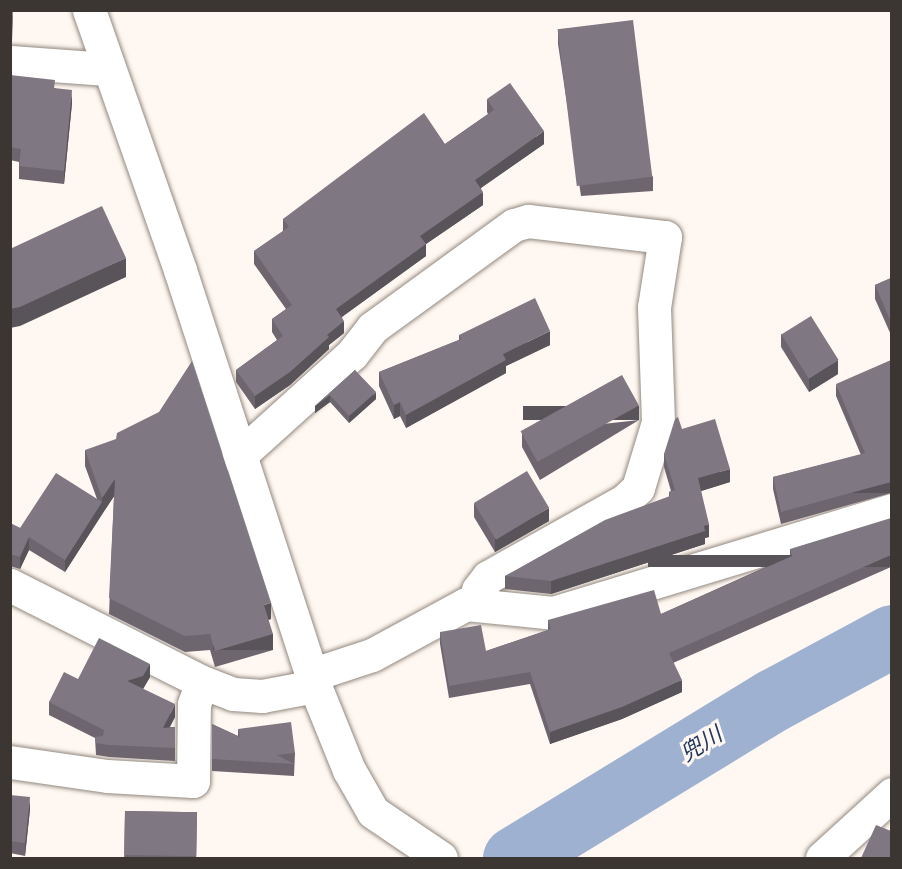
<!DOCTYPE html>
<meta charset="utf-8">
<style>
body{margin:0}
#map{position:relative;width:902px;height:869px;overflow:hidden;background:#fff8f2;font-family:Helvetica,"Noto Sans JP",sans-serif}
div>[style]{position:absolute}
.river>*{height:63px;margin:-31.5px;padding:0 31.5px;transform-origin:31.5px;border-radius:31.5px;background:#9eb1d0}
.roads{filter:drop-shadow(0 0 2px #92887f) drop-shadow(0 0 2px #92887f)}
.minor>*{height:33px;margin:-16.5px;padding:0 16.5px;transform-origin:16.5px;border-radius:16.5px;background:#fff}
.wall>*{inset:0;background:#6d666f;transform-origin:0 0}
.shaded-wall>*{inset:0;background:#59535a;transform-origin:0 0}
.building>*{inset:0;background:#7f7781;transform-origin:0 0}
span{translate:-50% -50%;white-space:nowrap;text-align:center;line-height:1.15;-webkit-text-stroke:6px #fff8f2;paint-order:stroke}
.water-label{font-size:22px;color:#1f3760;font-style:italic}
.frame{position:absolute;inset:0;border:12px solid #3b3632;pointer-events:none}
</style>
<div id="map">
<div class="river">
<div style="left:514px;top:858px;width:303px;rotate:-31.4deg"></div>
<div style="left:773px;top:700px;width:135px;rotate:-28.3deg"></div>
</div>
<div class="roads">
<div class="minor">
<div style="left:89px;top:10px;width:275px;rotate:70.7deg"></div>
<div style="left:180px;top:270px;width:437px;rotate:72deg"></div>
<div style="left:315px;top:686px;width:91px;rotate:68deg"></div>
<div style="left:349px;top:770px;width:48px;rotate:60.3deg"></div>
<div style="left:373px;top:812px;width:82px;rotate:34.1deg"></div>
<div style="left:10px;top:62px;width:98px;rotate:4.1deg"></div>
<div style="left:238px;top:457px;width:154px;rotate:-42.1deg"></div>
<div style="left:352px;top:354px;width:33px;rotate:-52deg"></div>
<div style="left:372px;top:328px;width:175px;rotate:-36deg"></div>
<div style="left:514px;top:225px;width:15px;rotate:-16deg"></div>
<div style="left:528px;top:221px;width:138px;rotate:6.7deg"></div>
<div style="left:665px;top:237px;width:71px;rotate:98.9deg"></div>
<div style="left:654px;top:307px;width:115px;rotate:88deg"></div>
<div style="left:658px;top:422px;width:69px;rotate:106.9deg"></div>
<div style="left:638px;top:488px;width:19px;rotate:137deg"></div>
<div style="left:624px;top:501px;width:156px;rotate:150.8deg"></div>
<div style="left:488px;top:577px;width:16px;rotate:128deg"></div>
<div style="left:478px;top:590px;width:13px;rotate:99deg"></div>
<div style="left:10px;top:585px;width:215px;rotate:26.8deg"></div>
<div style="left:202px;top:682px;width:33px;rotate:21deg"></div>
<div style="left:233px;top:694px;width:29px;rotate:4deg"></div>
<div style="left:262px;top:696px;width:54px;rotate:-10.7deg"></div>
<div style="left:311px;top:675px;width:64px;rotate:-18.2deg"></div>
<div style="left:372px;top:655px;width:107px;rotate:-28.5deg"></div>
<div style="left:466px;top:604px;width:87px;rotate:5.9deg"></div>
<div style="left:553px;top:613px;width:354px;rotate:-16.9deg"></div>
<div style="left:10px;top:762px;width:98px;rotate:8.2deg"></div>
<div style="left:107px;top:776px;width:86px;rotate:3.3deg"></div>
<div style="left:193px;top:781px;width:77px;rotate:-89.3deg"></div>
<div style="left:194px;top:704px;width:23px;rotate:-70deg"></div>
<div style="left:822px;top:858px;width:95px;rotate:-42.4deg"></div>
</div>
</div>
<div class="wall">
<div style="clip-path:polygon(558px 30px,653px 177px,653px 191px,581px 196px,558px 44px)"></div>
<div style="clip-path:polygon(10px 75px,55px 88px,72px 103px,64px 184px,19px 179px,19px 162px,10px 160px)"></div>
<div style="clip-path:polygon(487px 99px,544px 144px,481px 188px,483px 205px,426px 244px,426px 256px,342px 317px,344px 333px,329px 345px,329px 349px,290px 385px,255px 409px,236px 382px,236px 370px,277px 340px,272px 332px,272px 319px,286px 309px,254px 264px,254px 251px,283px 231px,283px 219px,445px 144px,488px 114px,487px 112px)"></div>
<div style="clip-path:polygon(891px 278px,891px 335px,875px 299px,875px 285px)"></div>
<div style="clip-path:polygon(781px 334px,838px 374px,809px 392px,781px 347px)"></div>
<div style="clip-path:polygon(459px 335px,550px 345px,506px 366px,506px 373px,406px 428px,400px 416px,394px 419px,379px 386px,379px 372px,459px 340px)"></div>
<div style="clip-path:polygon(355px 370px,376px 399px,349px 423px,330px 402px,315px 413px,315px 406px)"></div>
<div style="clip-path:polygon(836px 384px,891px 493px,781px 524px,773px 489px,773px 477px,861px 455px,836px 396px)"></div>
<div style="clip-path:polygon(639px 420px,540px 480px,522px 447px,522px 433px)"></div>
<div style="clip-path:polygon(682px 429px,730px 482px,701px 491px,709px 537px,705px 538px,705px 544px,551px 594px,505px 589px,505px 576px,669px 497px,669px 492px,671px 491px,664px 467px,664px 454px)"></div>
<div style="clip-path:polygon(85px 450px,271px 619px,268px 620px,273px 650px,215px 667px,210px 650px,185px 652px,109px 614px,114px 496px,65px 572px,29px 550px,20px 569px,10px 566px,10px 523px,20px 528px,97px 499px,85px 466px)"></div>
<div style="clip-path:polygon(474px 504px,549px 521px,495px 552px,474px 517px)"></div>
<div style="clip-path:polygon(790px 549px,891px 567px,673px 663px,682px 692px,622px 719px,550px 744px,530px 684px,449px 698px,440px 644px,440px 632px,486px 651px,548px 630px,548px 620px,661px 614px,790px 556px)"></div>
<div style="clip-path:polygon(150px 677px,143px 689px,175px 717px,169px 727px,175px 727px,175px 761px,109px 757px,96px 755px,95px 738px,49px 715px,49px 702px,78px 679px)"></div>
<div style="clip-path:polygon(212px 724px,238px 736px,238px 729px,295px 753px,294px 776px,212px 771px)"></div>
<div style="clip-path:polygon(10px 795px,30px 809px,25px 856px,10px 853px)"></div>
<div style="left:125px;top:811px;width:72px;height:47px;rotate:1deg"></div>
</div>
<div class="shaded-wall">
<div style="clip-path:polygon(13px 10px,12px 43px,10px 44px,10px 31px)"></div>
<div style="clip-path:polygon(72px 90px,72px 103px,64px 184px,64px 171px)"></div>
<div style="clip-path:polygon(544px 131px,544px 144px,475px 192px,475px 180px)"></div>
<div style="clip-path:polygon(483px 192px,483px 205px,426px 244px,426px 256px,336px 321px,336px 309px,420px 236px)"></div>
<div style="clip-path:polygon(126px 258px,126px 277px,20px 326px,10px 328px,10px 309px)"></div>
<div style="clip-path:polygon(344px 321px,344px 333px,329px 345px,329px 349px,290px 385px,255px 409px,255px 396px,327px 335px)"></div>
<div style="clip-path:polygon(550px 331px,550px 345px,506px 366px,506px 373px,406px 428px,406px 415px,503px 354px)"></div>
<div style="clip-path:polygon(838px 360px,838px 374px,809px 392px,809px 378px)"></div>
<div style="clip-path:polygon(376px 392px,376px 399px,349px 423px,349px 416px)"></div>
<div style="clip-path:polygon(330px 395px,330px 402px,315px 413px,315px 406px)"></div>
<div style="clip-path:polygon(400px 402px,400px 416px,394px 419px,394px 405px)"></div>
<div style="left:639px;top:406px;width:14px;height:116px;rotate:90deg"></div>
<div style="clip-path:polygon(730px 469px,730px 482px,698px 492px,698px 478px)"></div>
<div style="clip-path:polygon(115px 479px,115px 495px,102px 514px,102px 498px)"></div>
<div style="left:891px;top:482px;width:11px;height:114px;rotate:90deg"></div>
<div style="clip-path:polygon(102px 502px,102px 514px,65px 572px,65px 560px)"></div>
<div style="clip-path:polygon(549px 508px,549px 521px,495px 552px,495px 538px)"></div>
<div style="clip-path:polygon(709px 524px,709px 537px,705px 538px,705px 544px,551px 594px,551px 581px)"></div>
<div style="clip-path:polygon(29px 537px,29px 550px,20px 569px,20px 557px)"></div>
<div style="left:891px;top:555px;width:12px;height:243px;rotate:90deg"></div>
<div style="clip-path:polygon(271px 603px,271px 619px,264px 621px,264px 605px)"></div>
<div style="left:273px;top:634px;width:16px;height:60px;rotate:90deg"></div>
<div style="clip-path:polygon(150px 664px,150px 677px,143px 689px,127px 681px)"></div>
<div style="clip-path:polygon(682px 680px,682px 692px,622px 719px,550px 744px,550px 732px)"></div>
<div style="clip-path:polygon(175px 704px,175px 717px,163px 741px,163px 728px)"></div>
<div style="clip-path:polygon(30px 797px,30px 809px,25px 856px,25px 843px)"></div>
</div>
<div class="building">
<div style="clip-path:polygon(10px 10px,13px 10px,12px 30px,10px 31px)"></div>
<div style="left:633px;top:20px;width:158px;height:76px;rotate:83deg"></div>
<div style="clip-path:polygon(10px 75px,55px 80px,54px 88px,72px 90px,64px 171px,19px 166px,21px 149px,10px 147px)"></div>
<div style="clip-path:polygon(510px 83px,544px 131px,475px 180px,483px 192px,420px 236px,426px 244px,336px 309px,344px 321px,327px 335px,329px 337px,290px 372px,255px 396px,236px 370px,283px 336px,272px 319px,292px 305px,254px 251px,289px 227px,283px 219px,424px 113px,445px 144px,494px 110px,487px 99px)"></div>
<div style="clip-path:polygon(102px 206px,126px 258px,20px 307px,10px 309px,10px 249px)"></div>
<div style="clip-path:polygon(891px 278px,891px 322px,875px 285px)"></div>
<div style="clip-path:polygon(535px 298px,550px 331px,503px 354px,506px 360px,406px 415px,400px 402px,394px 405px,379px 372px,461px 339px,459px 335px)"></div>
<div style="left:811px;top:316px;width:52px;height:35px;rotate:58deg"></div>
<div style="clip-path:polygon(891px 360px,891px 482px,781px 512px,773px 477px,865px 453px,836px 384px)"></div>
<div style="clip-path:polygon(192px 361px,271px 603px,264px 605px,273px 634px,215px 651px,210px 634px,185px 636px,109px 598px,115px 479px,102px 498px,85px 450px,116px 439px,117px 433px,159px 412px)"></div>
<div style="clip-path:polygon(355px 370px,376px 392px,349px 416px,330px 395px,315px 406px)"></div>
<div style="left:622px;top:375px;width:35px;height:116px;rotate:61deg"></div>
<div style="clip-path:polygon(678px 417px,682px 429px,715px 419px,730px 469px,698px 478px,709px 524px,704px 526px,705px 531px,551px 581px,505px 576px,605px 520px,670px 496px,669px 492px,675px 490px,664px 454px,675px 419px)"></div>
<div style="left:527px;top:471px;width:43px;height:62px;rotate:59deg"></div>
<div style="clip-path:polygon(56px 473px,102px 502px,65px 560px,29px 537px,20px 557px,10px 554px,10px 523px,20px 528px)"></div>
<div style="clip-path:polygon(891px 518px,891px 555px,669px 653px,682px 680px,622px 707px,550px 732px,530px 672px,449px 686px,440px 632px,481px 625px,486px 651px,551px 629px,548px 620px,654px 590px,661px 614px,792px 556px,790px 549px)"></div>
<div style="clip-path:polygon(99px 638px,150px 664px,143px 676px,127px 681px,175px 704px,163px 728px,175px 727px,175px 748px,109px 745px,96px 743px,95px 737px,103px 736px,104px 730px,49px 702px,64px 672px,78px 679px)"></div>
<div style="clip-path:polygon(291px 722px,295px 753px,277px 755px,294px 764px,212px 759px,212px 724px,240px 737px,238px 729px)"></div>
<div style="clip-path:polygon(10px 795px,30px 797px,25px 843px,10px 841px)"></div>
<div style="left:125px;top:811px;width:72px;height:44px;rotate:1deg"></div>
<div style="clip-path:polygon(876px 825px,891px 831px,891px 858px,861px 858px)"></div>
</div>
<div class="water-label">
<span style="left:701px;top:744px;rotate:-32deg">兜川</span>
</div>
<div class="frame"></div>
</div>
